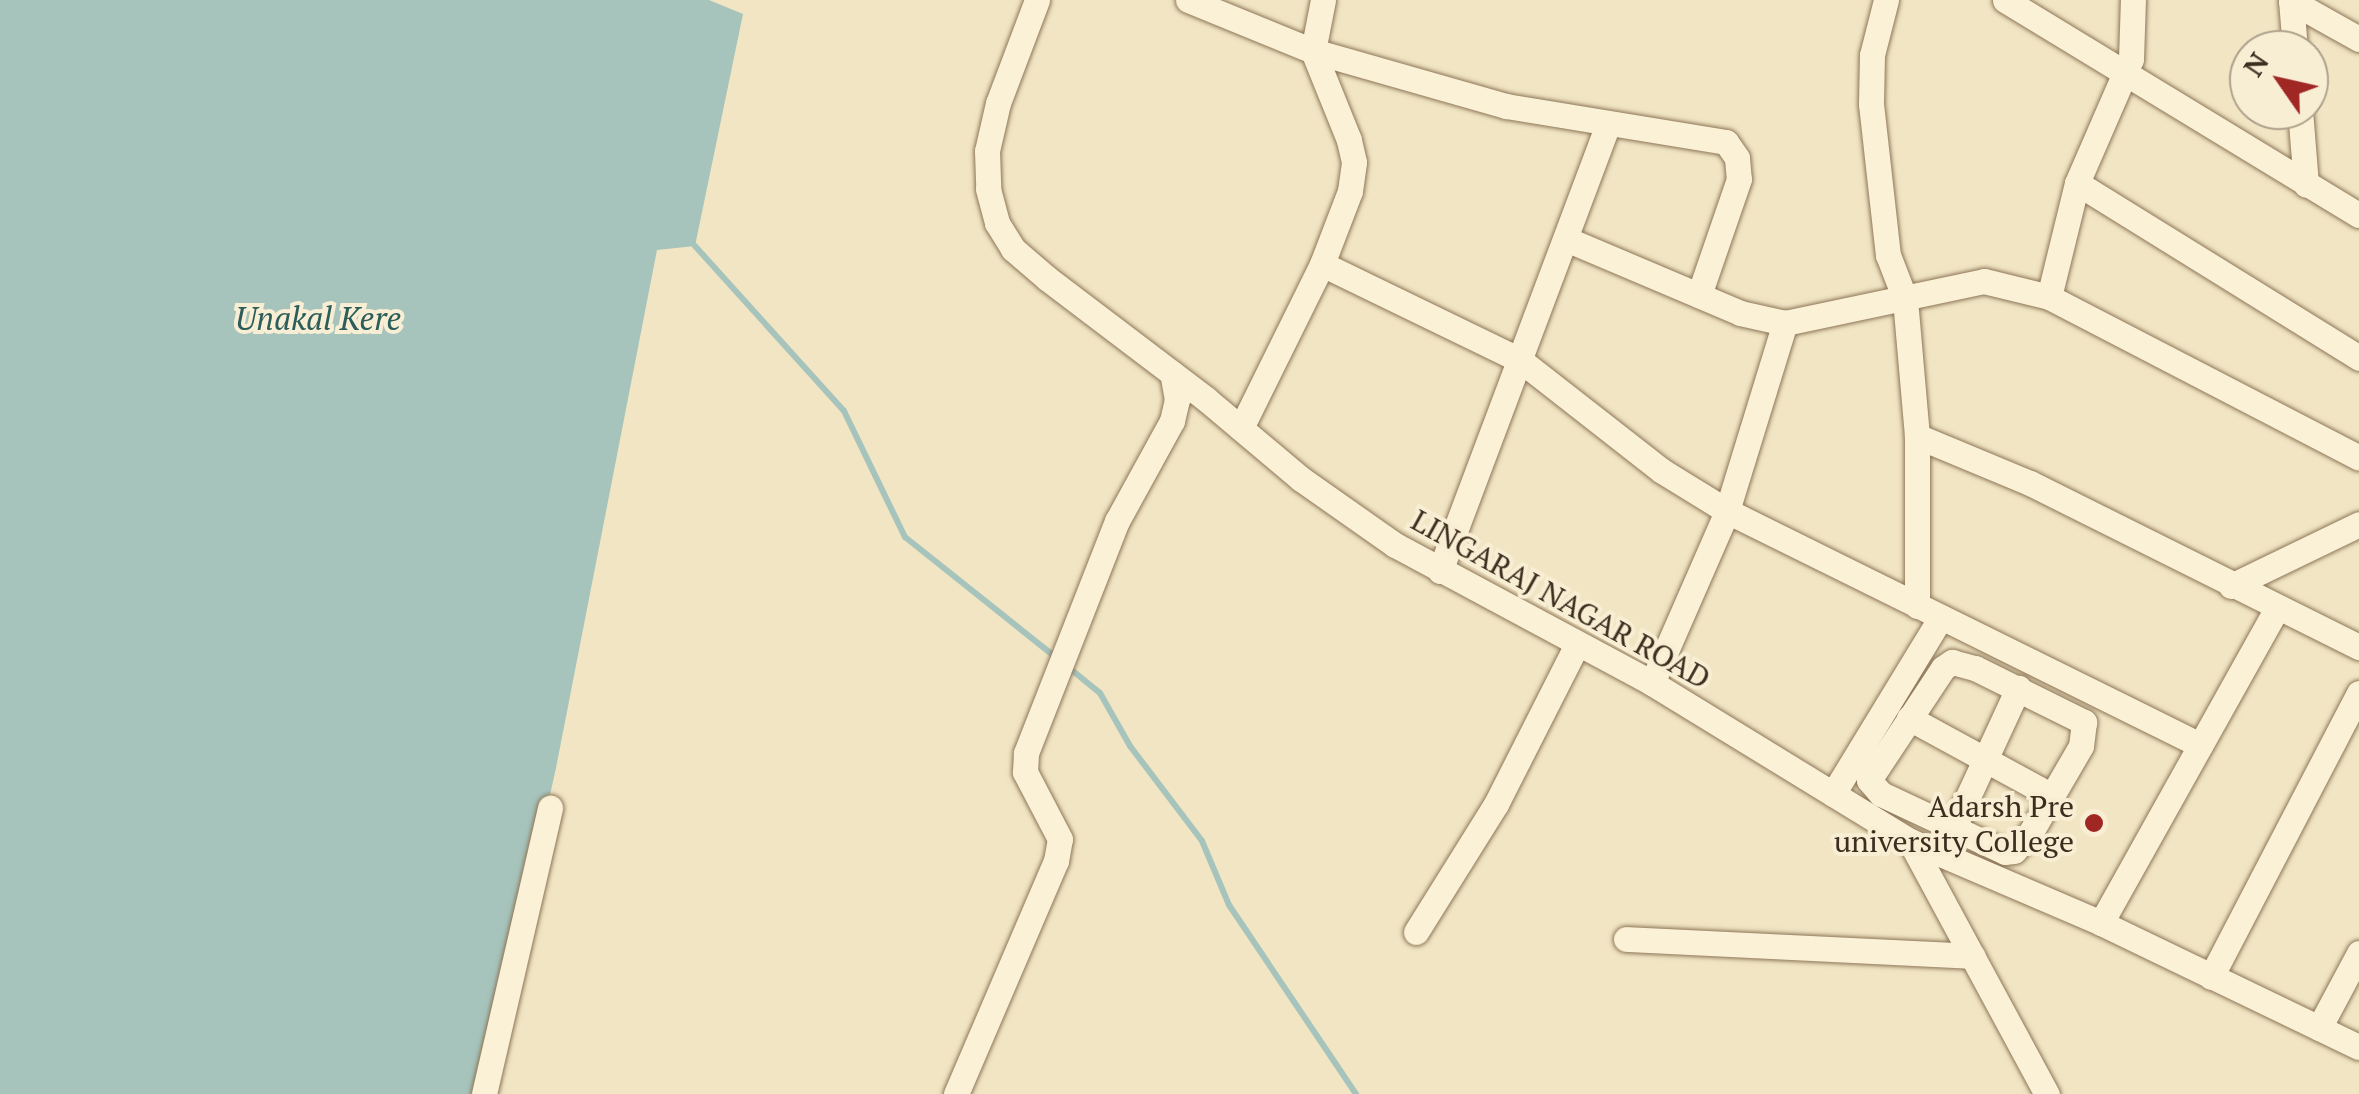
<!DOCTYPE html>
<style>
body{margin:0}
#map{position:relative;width:2359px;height:1094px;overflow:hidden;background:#f1e5c3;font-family:"PT Serif",serif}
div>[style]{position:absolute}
.water>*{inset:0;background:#a6c4bc}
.stream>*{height:6px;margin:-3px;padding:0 3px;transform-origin:3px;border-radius:3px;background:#a6c4bc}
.roads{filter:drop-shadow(0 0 2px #8d7658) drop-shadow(0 0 2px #8d7658)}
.minor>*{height:25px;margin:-12.5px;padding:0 12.5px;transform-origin:12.5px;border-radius:12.5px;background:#fbf1d7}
.dots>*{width:28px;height:28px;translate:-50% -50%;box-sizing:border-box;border:5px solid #f8eed4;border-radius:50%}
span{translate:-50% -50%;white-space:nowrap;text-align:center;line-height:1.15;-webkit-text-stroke:8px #f8eed4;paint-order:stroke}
.street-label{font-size:30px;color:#3c2d1e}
.poi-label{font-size:30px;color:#3c2d1e}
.right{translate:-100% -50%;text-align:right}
.water-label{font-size:32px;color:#2c5d5b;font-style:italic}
.north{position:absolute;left:2229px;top:30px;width:100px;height:100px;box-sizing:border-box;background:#f8eed4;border:2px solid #ada18b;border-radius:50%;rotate:304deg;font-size:28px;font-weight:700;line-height:40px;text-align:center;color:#3c2d1e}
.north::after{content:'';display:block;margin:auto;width:35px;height:45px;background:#a12724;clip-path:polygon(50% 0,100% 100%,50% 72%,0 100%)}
</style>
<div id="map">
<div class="water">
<div style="clip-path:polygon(0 0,709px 0,743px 14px,695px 246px,657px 250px,556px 768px,483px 1094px,0 1094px)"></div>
</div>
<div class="stream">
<div style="left:695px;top:246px;width:222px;rotate:47.9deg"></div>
<div style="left:844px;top:411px;width:140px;rotate:64.2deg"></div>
<div style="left:905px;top:537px;width:191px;rotate:38.6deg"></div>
<div style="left:1068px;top:667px;width:41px;rotate:39.1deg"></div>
<div style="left:1100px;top:693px;width:61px;rotate:60.5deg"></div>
<div style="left:1130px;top:746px;width:119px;rotate:52.8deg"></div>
<div style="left:1202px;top:841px;width:69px;rotate:67.1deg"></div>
<div style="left:1229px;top:905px;width:228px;rotate:56.1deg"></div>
</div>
<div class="roads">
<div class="minor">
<div style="left:1037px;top:0;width:110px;rotate:110.7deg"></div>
<div style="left:998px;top:103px;width:49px;rotate:102.9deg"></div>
<div style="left:987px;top:151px;width:38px;rotate:88deg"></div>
<div style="left:988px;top:189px;width:35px;rotate:75deg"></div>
<div style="left:997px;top:223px;width:31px;rotate:58deg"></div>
<div style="left:1013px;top:249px;width:46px;rotate:40.6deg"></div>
<div style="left:1048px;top:279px;width:198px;rotate:37.2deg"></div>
<div style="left:1206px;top:399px;width:124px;rotate:40.1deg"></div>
<div style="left:1301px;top:479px;width:115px;rotate:35.1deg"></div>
<div style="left:1395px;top:545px;width:292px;rotate:28.2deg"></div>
<div style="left:1652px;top:683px;width:303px;rotate:31.5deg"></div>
<div style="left:1910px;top:841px;width:208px;rotate:23.2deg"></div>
<div style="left:2101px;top:923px;width:286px;rotate:25.7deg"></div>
<div style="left:1188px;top:0;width:135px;rotate:22.2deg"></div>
<div style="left:1313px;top:51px;width:201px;rotate:15.9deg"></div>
<div style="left:1506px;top:106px;width:223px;rotate:9.3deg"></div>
<div style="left:1726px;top:142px;width:19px;rotate:55deg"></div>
<div style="left:1737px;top:158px;width:21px;rotate:85deg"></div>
<div style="left:1739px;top:179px;width:123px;rotate:109deg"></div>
<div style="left:1886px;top:0;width:57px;rotate:104.3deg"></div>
<div style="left:1872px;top:55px;width:49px;rotate:91.2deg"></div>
<div style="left:1871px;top:104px;width:152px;rotate:83.6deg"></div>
<div style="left:1888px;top:255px;width:47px;rotate:68.9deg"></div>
<div style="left:1905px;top:299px;width:138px;rotate:85deg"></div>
<div style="left:1917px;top:436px;width:170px;rotate:90deg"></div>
<div style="left:2005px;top:0;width:414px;rotate:31.3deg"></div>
<div style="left:2291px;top:0;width:50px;rotate:85.4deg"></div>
<div style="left:2291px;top:1px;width:78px;rotate:29.2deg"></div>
<div style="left:2300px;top:110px;width:75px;rotate:85.4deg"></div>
<div style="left:2077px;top:183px;width:332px;rotate:31.8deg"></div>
<div style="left:1566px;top:239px;width:189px;rotate:23deg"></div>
<div style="left:1740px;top:313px;width:46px;rotate:12.5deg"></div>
<div style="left:1785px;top:323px;width:203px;rotate:-11.9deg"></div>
<div style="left:1984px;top:281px;width:67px;rotate:13.8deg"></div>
<div style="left:2049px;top:297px;width:349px;rotate:27.4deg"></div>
<div style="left:1322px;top:264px;width:220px;rotate:25.9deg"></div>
<div style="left:1520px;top:360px;width:180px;rotate:38deg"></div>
<div style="left:1662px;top:471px;width:76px;rotate:31.6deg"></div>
<div style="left:1727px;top:511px;width:528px;rotate:26.32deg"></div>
<div style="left:2049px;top:297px;width:117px;rotate:-76.2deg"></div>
<div style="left:2077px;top:183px;width:135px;rotate:-66.5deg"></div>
<div style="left:2131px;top:59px;width:59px;rotate:-88.1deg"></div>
<div style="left:1241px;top:428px;width:183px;rotate:-63.7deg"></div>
<div style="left:1322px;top:264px;width:78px;rotate:-69deg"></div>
<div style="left:1350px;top:191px;width:29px;rotate:-82deg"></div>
<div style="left:1354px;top:162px;width:23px;rotate:-103deg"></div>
<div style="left:1349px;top:140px;width:96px;rotate:-112deg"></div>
<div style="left:1313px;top:51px;width:52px;rotate:-78.9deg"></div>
<div style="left:1917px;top:436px;width:122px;rotate:22.6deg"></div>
<div style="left:2030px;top:483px;width:368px;rotate:26.5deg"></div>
<div style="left:1440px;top:571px;width:478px;rotate:-69.4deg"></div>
<div style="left:2231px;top:586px;width:142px;rotate:-25.8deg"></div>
<div style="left:1952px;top:662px;width:24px;rotate:15deg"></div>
<div style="left:1975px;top:668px;width:122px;rotate:26.4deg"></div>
<div style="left:2084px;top:722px;width:24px;rotate:97deg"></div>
<div style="left:2081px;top:746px;width:99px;rotate:120.2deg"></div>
<div style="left:2031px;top:832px;width:25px;rotate:132deg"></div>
<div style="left:2014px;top:851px;width:9px;rotate:174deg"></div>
<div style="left:2005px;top:852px;width:137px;rotate:-154.9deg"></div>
<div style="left:1881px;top:794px;width:18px;rotate:-131deg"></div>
<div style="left:1869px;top:780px;width:134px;rotate:-56.5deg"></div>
<div style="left:1943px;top:668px;width:11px;rotate:-34deg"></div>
<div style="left:1652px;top:683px;width:188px;rotate:-66.4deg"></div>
<div style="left:1727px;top:511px;width:197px;rotate:-72.9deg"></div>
<div style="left:1909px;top:718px;width:163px;rotate:28.6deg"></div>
<div style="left:1833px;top:794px;width:207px;rotate:-58.6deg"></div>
<div style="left:1910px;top:841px;width:288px;rotate:61.6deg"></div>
<div style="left:1947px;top:842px;width:170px;rotate:-65.2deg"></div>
<div style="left:2101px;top:923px;width:361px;rotate:-60.8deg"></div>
<div style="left:1416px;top:932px;width:151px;rotate:-58deg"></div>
<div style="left:1496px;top:804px;width:179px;rotate:-63.1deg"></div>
<div style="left:1626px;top:939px;width:347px;rotate:2.8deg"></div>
<div style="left:2211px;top:977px;width:320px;rotate:-62.5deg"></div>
<div style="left:2319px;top:1028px;width:85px;rotate:-61.9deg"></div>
<div style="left:484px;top:1094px;width:294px;rotate:-77deg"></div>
<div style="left:956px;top:1094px;width:254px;rotate:-66.8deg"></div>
<div style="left:1056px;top:861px;width:22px;rotate:-80deg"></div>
<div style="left:1060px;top:839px;width:76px;rotate:-117.6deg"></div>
<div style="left:1025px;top:772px;width:19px;rotate:-87deg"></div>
<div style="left:1026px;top:753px;width:249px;rotate:-68.6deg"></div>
<div style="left:1117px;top:521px;width:114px;rotate:-61.2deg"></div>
<div style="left:1172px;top:421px;width:22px;rotate:-77deg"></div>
<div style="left:1177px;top:400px;width:27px;rotate:-100deg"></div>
</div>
</div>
<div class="dots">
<div style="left:2094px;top:823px;background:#a12724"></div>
</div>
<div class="street-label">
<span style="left:1561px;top:599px;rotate:29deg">LINGARAJ NAGAR ROAD</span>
</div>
<div class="poi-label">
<span class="right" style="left:2074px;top:823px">Adarsh Pre<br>university College</span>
</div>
<div class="water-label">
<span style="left:318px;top:318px">Unakal Kere</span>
</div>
<div class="north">N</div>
</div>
